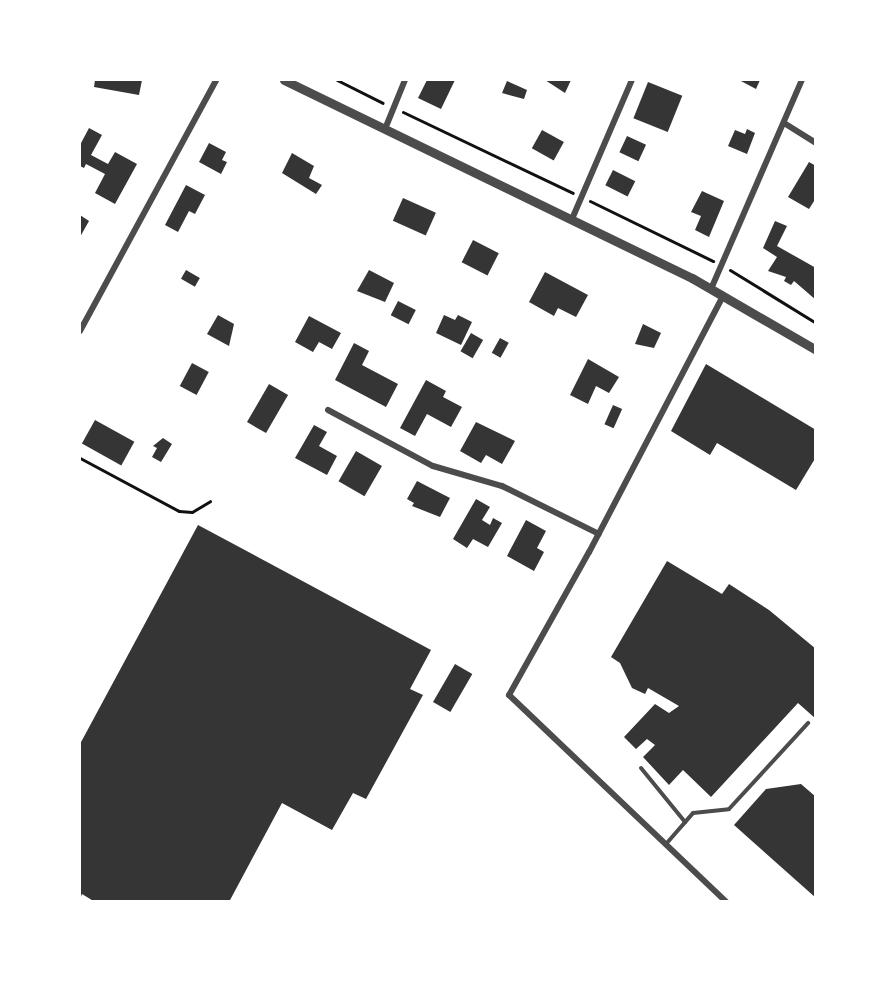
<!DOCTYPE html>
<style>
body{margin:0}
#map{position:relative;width:895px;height:981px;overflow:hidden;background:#fff;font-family:"Open Sans",sans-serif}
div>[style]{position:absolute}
.building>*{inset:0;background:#353535;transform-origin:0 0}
.path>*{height:3px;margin:-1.5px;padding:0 1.5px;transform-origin:1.5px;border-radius:1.5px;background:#111}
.service>*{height:4px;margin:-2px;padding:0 2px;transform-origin:2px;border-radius:2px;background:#4c4c4c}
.minor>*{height:6px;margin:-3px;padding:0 3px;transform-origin:3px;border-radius:3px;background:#4c4c4c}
.tertiary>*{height:9px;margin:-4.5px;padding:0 4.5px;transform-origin:4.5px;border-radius:4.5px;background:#4c4c4c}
span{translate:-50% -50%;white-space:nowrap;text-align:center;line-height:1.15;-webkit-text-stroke:4.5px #fff;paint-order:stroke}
.frame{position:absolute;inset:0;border:81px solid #fff;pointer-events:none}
</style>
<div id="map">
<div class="building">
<div style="clip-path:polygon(95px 80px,142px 80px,139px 95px,94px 87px)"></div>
<div style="clip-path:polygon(427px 80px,455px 80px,441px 109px,418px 98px)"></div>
<div style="clip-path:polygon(545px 80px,571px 80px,565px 93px)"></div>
<div style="clip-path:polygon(739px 80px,760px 80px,756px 89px)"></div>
<div style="clip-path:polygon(507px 81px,527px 90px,524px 99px,502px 93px)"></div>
<div style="left:648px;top:82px;width:37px;height:39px;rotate:22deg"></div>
<div style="clip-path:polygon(89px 128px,102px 135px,91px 155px,108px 164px,115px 152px,137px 164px,115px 204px,95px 193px,105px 174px,86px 164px,84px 168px,80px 166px,80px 145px)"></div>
<div style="clip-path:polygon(747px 129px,755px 133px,747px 154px,728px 146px,735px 130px,745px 134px)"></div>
<div style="left:542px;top:130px;width:25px;height:21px;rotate:29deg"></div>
<div style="left:627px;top:136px;width:21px;height:18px;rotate:25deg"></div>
<div style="clip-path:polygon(209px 143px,226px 152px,222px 160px,227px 162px,221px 174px,199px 162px)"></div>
<div style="clip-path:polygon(292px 153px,314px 166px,309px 178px,322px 185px,316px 194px,282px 173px)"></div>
<div style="clip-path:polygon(809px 162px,816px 166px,816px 198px,809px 209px,788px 197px)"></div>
<div style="left:613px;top:170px;width:25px;height:17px;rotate:27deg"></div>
<div style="clip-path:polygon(186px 185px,205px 195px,195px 214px,189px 211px,178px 232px,165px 225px)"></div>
<div style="clip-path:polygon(702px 191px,724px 201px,709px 237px,695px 230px,701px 216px,691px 212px)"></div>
<div style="left:403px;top:198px;width:36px;height:25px;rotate:24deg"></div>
<div style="clip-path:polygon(80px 215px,89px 221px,80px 237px)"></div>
<div style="clip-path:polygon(775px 221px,787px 226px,777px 246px,816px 268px,816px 300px,794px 281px,791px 285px,784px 281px,786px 277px,768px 271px,777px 257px,763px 248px)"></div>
<div style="left:473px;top:240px;width:29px;height:25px;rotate:27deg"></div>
<div style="left:186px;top:270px;width:16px;height:10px;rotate:30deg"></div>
<div style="clip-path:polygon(369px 270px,394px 283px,385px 302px,357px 291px)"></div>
<div style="clip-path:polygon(545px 272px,588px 295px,576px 317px,558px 308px,554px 316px,529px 302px)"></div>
<div style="left:398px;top:301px;width:20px;height:16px;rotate:27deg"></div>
<div style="clip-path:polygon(218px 315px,234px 324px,229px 346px,207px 334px)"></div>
<div style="clip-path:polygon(444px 315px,455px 320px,458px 315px,472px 322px,461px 345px,436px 333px)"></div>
<div style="clip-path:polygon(309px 316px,341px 333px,332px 349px,319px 342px,313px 352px,295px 342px)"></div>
<div style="clip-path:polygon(643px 324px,661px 333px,654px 348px,635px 344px)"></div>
<div style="left:471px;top:333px;width:14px;height:21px;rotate:30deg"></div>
<div style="left:500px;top:338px;width:10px;height:17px;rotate:29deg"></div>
<div style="clip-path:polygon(354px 343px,369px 351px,362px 365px,398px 384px,386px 407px,335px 380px)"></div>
<div style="clip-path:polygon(588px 359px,619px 377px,609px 393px,596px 386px,588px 404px,570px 395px)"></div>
<div style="left:192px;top:363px;width:19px;height:26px;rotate:28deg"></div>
<div style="clip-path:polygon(706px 364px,816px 430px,816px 457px,796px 490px,717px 443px,710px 455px,671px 431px)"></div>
<div style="clip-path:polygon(426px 380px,446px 391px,443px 397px,462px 407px,451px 427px,427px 414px,415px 436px,400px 428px)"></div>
<div style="left:269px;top:384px;width:22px;height:44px;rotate:30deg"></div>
<div style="left:613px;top:405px;width:10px;height:21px;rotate:24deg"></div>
<div style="left:95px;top:420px;width:45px;height:27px;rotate:29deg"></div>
<div style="clip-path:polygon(476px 422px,515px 441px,502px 464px,486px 455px,481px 463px,460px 451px)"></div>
<div style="clip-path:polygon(314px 425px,327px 432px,319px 446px,337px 456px,327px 475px,295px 458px)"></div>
<div style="clip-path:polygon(163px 438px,172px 444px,161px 462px,152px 457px,157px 448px,153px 446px)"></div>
<div style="left:356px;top:451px;width:30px;height:35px;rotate:30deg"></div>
<div style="clip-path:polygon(417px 481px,450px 498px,440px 517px,412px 506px,414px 503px,407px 499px)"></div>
<div style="clip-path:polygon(476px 499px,490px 507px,482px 520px,490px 525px,493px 518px,502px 523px,488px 547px,473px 539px,467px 548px,453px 539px)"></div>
<div style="clip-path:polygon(526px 520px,546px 531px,537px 548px,544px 552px,534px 571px,507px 556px)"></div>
<div style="clip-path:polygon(198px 525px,431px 650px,410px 689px,423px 695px,366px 799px,353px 793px,332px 830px,282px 803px,229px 902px,95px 902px,82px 894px,80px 899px,80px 744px)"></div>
<div style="clip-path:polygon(667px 561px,722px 594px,729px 584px,769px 610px,816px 649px,816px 719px,798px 703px,711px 797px,683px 770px,669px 785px,643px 757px,655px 745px,647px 739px,636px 749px,624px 737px,655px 704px,669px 713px,679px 706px,648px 688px,645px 694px,632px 688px,620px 663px,611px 657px)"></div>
<div style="left:455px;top:664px;width:20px;height:44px;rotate:30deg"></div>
<div style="clip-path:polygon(801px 784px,816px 797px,816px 898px,734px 825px,766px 789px)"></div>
</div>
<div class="path">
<div style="left:337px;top:80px;width:51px;rotate:26.6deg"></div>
<div style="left:403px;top:112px;width:188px;rotate:25.5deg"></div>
<div style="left:590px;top:201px;width:137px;rotate:26deg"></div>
<div style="left:730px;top:270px;width:101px;rotate:31.6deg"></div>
<div style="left:80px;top:458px;width:112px;rotate:28.2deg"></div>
<div style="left:179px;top:511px;width:13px;rotate:4deg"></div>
<div style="left:192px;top:512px;width:21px;rotate:-31deg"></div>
</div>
<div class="service">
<div style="left:641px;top:768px;width:70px;rotate:50.8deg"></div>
<div style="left:666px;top:844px;width:41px;rotate:-48.9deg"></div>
<div style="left:693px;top:813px;width:36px;rotate:-6deg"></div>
<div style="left:729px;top:809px;width:117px;rotate:-47.4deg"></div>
</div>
<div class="minor">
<div style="left:784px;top:123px;width:38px;rotate:32deg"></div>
<div style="left:385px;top:129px;width:53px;rotate:-67.8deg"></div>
<div style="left:572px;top:219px;width:151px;rotate:-66.7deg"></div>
<div style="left:711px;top:289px;width:228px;rotate:-66.5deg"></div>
<div style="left:723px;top:296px;width:289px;rotate:117.6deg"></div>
<div style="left:589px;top:552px;width:164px;rotate:119.2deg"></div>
<div style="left:509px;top:695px;width:300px;rotate:43.6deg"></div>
<div style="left:80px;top:331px;width:285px;rotate:-61.5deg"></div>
<div style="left:328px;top:410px;width:119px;rotate:28.1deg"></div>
<div style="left:433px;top:466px;width:72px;rotate:16.2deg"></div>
<div style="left:502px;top:486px;width:108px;rotate:26.3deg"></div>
</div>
<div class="tertiary">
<div style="left:284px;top:80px;width:454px;rotate:25.9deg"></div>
<div style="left:692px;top:278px;width:143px;rotate:30.1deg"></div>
</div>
<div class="frame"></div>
</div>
